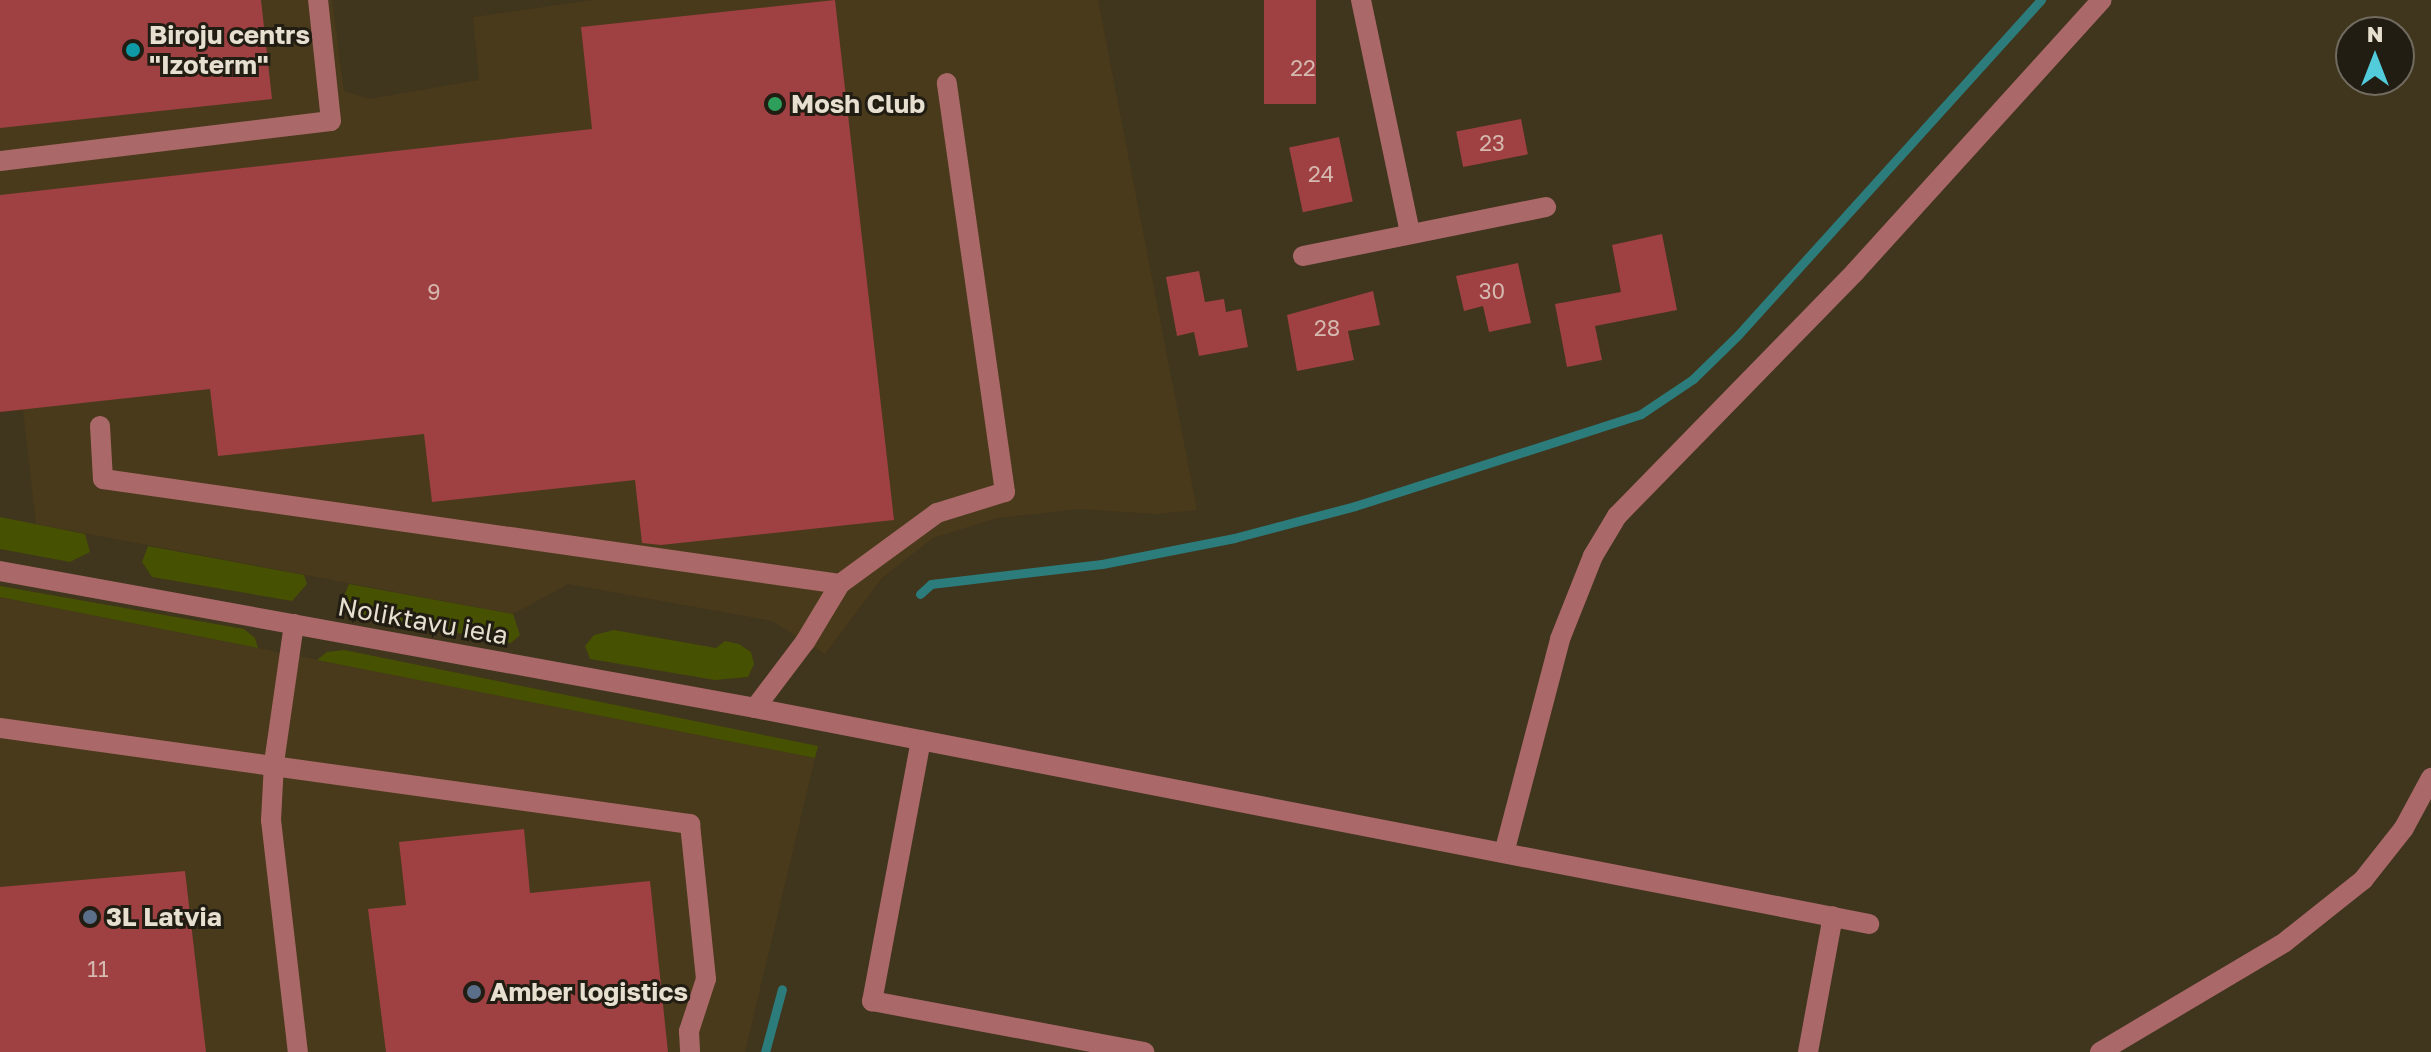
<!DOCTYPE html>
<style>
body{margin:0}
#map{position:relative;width:2431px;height:1052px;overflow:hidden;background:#40351d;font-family:"Golos Text",sans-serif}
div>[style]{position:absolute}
.built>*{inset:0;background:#483a1a}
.green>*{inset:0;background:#465102}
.stream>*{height:9px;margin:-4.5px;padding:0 4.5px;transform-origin:4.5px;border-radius:4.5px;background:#2c7c7c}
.building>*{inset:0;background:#9f4043;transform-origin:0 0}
.minor>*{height:20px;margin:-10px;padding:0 10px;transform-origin:10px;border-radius:10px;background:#aa6869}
.dots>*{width:22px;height:22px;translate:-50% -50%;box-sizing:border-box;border:4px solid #221d13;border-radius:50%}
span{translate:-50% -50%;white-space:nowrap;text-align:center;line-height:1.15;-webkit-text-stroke:6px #221d13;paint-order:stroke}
.number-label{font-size:22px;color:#d5b8ae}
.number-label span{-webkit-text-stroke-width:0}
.poi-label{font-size:26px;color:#e7e0d1;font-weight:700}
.left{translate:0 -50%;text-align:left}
.street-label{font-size:26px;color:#e7e0d1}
.north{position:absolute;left:2335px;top:16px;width:80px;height:80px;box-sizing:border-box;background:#221d13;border:2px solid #716b5f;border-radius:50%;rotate:0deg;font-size:22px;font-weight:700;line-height:32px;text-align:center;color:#e7e0d1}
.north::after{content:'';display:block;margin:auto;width:28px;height:36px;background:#52cbda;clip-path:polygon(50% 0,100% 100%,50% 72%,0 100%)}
</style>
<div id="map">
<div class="built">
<div style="clip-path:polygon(0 0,332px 0,344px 91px,369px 99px,479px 80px,473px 17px,593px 0,1098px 0,1197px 510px,1156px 514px,1078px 509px,997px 518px,933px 538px,882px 578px,825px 654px,772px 621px,568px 584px,513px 614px,36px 524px,23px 410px,0 412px)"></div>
<div style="clip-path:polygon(0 597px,815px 758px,745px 1052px,0 1052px)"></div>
</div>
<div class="green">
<div style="clip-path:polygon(0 517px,85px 534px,90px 552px,70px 562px,0 549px)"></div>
<div style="clip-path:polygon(148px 546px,304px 575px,307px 584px,292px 601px,152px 577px,142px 562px)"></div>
<div style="clip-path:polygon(349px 584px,513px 614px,520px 635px,511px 643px,346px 612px,341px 603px)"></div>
<div style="clip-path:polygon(0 586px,244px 629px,255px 638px,258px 648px,0 597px)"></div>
<div style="clip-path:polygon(614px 630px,716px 648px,725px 641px,739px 644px,751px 652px,754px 664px,748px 677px,715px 680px,590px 659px,585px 646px,594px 635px)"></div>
<div style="clip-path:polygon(344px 650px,818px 746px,815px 758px,317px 660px,327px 652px)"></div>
</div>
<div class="stream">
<div style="left:920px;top:594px;width:15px;rotate:-42deg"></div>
<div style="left:931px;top:584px;width:172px;rotate:-6.7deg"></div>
<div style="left:1102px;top:564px;width:135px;rotate:-11.1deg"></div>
<div style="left:1234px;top:538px;width:125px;rotate:-14.8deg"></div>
<div style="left:1355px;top:506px;width:300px;rotate:-17.8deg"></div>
<div style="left:1641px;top:414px;width:63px;rotate:-33.9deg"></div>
<div style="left:1693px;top:379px;width:63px;rotate:-44.4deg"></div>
<div style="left:1738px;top:335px;width:452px;rotate:-47.9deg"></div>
<div style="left:765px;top:1052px;width:65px;rotate:-74.9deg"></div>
</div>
<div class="building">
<div style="clip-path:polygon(0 0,261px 0,272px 99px,0 128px)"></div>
<div style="clip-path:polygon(835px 0,894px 520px,661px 545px,642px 543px,635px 480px,432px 502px,424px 434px,218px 456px,210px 389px,0 412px,0 195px,592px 129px,581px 27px)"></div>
<div style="left:1264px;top:0;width:52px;height:104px"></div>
<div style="left:1521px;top:119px;width:36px;height:66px;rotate:79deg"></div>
<div style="left:1339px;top:137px;width:66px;height:51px;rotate:78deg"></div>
<div style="clip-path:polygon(1662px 234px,1677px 310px,1595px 326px,1602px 360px,1567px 367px,1555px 304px,1621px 292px,1612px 245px)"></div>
<div style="clip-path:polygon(1518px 263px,1531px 323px,1489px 332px,1483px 306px,1464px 311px,1456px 276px)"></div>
<div style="clip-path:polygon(1199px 271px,1205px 302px,1224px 299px,1226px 312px,1241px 309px,1248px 347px,1199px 356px,1194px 332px,1177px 336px,1166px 277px)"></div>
<div style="clip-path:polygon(1373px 291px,1380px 325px,1348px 331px,1354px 360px,1297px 371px,1287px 315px)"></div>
<div style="clip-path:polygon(524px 829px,530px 893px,650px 881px,668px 1052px,386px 1052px,368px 909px,406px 905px,399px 842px)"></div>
<div style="clip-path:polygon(185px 871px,206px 1052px,0 1052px,0 887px)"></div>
</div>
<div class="minor">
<div style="left:1361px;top:0;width:237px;rotate:78.1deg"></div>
<div style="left:0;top:161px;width:333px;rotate:-6.9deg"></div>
<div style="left:331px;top:121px;width:122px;rotate:-96.1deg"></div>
<div style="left:1303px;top:256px;width:248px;rotate:-11.4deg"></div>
<div style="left:100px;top:426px;width:53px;rotate:86.8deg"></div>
<div style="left:103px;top:479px;width:744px;rotate:8.11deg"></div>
<div style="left:0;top:571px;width:767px;rotate:10.28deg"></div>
<div style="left:755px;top:708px;width:1135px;rotate:10.97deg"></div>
<div style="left:294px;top:624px;width:140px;rotate:98.2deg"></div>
<div style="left:274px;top:763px;width:57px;rotate:93deg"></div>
<div style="left:271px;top:820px;width:234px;rotate:83.4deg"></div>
<div style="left:755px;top:708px;width:83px;rotate:-52.9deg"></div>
<div style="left:805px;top:642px;width:68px;rotate:-58.9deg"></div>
<div style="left:840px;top:584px;width:120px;rotate:-36.2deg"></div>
<div style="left:937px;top:513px;width:71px;rotate:-17.2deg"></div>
<div style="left:1005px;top:492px;width:413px;rotate:-98.1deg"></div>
<div style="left:0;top:728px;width:697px;rotate:7.92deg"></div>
<div style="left:690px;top:824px;width:156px;rotate:84.1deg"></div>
<div style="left:706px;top:979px;width:55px;rotate:108.1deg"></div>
<div style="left:689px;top:1031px;width:21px;rotate:87deg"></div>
<div style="left:921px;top:740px;width:266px;rotate:100.6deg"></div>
<div style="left:872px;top:1001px;width:277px;rotate:10.6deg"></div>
<div style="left:1504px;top:853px;width:221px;rotate:-75.3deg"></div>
<div style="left:1560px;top:639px;width:89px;rotate:-68.3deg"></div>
<div style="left:1593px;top:556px;width:47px;rotate:-59deg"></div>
<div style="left:1617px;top:516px;width:341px;rotate:-45.7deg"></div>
<div style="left:1855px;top:272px;width:367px;rotate:-47.8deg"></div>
<div style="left:1808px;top:1052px;width:138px;rotate:-79.6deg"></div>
<div style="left:2100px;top:1052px;width:215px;rotate:-30.7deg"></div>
<div style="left:2285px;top:942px;width:100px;rotate:-38.5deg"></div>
<div style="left:2363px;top:880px;width:66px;rotate:-51.7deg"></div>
<div style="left:2404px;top:828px;width:57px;rotate:-61.6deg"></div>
</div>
<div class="dots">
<div style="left:133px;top:50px;background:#0f9aa8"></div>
<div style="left:775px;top:104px;background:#2e9e5b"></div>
<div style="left:90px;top:917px;background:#5c6f8a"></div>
<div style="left:474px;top:992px;background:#5c6f8a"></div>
</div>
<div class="number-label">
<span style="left:1303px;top:68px">22</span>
<span style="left:1492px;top:143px">23</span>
<span style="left:1321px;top:174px">24</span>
<span style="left:1492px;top:291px">30</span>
<span style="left:434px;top:292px">9</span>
<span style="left:1327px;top:328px">28</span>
<span style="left:98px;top:969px">11</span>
</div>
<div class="poi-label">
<span class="left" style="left:149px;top:50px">Biroju centrs<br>"Izoterm"</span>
<span class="left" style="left:791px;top:104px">Mosh Club</span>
<span class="left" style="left:106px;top:917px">3L Latvia</span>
<span class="left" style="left:490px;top:992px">Amber logistics</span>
</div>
<div class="street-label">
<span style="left:423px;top:621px;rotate:10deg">Noliktavu iela</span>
</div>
<div class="north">N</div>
</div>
